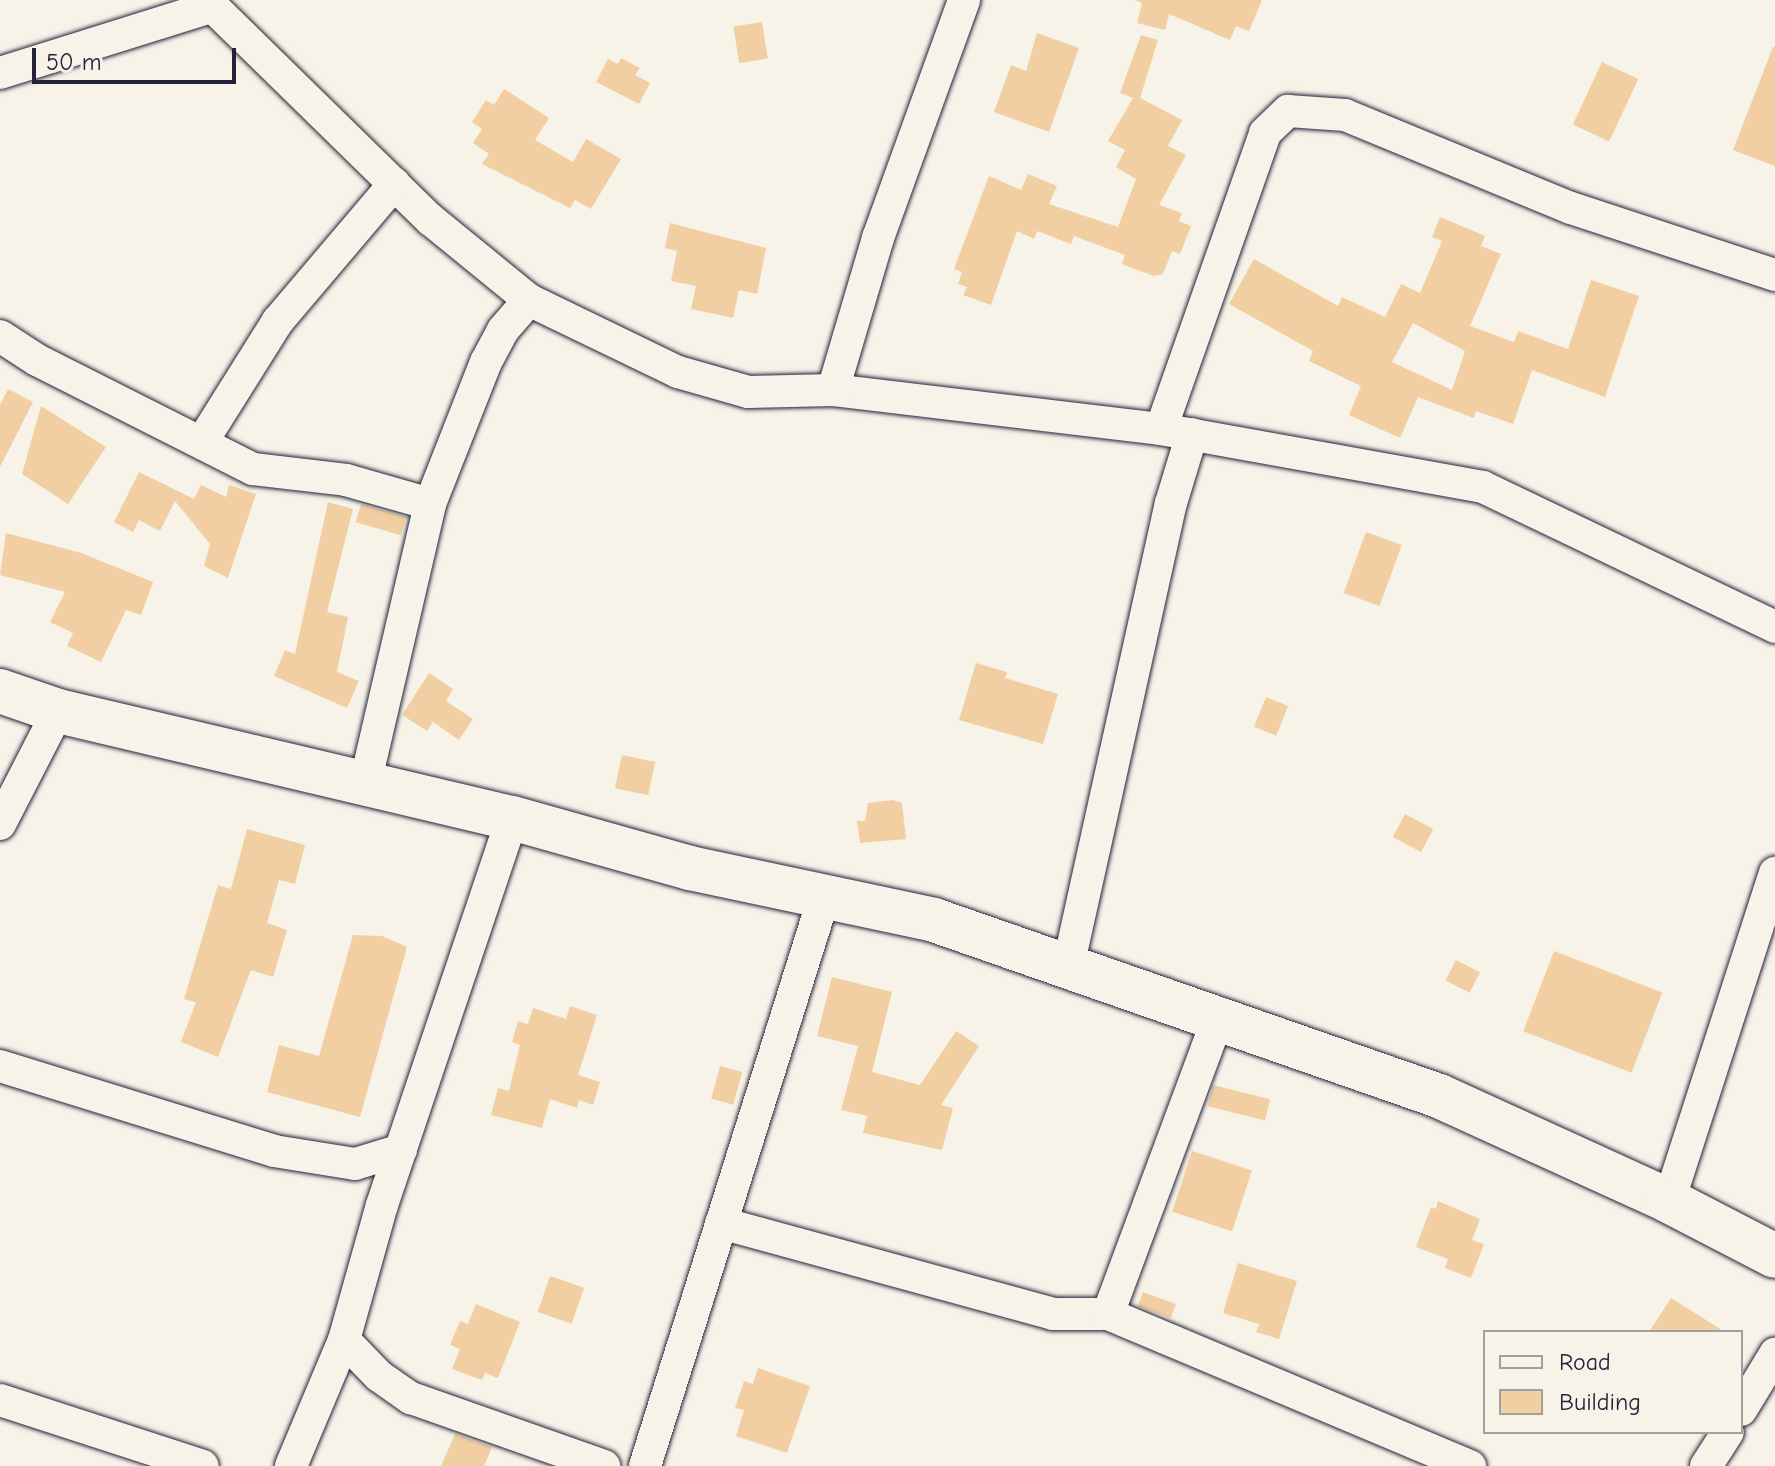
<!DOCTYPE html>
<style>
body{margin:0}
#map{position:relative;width:1775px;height:1466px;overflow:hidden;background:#f7f3e8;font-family:"Comic Neue",sans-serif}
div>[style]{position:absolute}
.building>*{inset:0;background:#f1cfa2;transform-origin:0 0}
.roads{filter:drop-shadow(0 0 2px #22223b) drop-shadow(0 0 2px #22223b)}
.street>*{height:32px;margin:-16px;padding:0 16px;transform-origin:16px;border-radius:16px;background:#f7f3e8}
.secondary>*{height:44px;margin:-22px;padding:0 22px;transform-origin:22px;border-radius:22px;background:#f7f3e8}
span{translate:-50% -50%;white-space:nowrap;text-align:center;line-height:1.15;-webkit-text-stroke:7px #f7f3e8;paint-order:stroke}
.legend{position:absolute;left:1483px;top:1330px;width:260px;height:104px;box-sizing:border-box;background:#f7f3e8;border:2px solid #a29fa3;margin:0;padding:10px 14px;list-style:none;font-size:24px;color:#22223b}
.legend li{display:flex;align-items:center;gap:16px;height:40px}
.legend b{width:40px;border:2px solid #a29fa3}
.scale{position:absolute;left:32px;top:48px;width:204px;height:36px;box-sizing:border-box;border:4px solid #22223b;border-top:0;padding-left:10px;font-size:24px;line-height:28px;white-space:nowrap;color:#22223b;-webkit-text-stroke:6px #f7f3e8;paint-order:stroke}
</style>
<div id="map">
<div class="building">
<div style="clip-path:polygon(1135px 0,1262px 0,1249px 31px,1236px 26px,1230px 40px,1169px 14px,1165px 30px,1137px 23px,1142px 3px)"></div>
<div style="left:762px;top:22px;width:37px;height:29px;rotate:81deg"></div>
<div style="clip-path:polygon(1037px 33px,1079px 48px,1049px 132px,994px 112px,1011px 65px,1026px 71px)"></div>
<div style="clip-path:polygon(1141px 35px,1158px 40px,1140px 98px,1182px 120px,1168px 146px,1186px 155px,1159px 205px,1182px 213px,1179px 221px,1191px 226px,1180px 254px,1172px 251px,1163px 274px,1154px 276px,1122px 264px,1125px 255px,1074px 236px,1071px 244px,1037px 231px,1034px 239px,1017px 231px,991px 305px,963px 295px,967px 287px,958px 284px,962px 272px,954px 269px,989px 176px,1021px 190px,1028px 174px,1057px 186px,1049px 204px,1118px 227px,1136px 179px,1116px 167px,1125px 150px,1108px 141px,1133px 98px,1120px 93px)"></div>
<div style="clip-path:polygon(1773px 47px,1775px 47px,1775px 166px,1733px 150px)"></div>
<div style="clip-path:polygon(621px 58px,640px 68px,635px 75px,650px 83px,639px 104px,596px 82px,608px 59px,618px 64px)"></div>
<div style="left:1602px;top:62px;width:40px;height:69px;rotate:25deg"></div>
<div style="clip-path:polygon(504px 89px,549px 118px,535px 140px,573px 162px,586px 139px,621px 159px,591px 209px,575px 200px,570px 208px,482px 164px,489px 154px,473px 143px,482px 129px,472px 122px,486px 100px,494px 105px)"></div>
<div style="clip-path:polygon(evenodd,1440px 217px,1485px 236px,1481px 246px,1501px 254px,1470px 326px,1514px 342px,1518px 331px,1568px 349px,1591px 280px,1639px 296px,1605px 397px,1532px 370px,1513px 424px,1476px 411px,1474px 418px,1418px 397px,1400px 438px,1349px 415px,1361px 386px,1309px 361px,1313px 351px,1229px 304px,1254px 259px,1338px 306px,1342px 297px,1385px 317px,1401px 284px,1420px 293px,1442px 241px,1432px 237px,1440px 217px,1413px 323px,1465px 351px,1452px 390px,1392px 362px,1413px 323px)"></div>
<div style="clip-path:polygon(670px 223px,766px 248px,757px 294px,739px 290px,733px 318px,691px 309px,696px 286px,671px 281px,677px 251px,665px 248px)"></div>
<div style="clip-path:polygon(8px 389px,33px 402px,0 467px,0 405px)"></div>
<div style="clip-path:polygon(41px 406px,106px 447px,68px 504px,22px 474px)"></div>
<div style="clip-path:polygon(139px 472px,194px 499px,201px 485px,226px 497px,229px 485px,256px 494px,228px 578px,204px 566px,210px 544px,175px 501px,160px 531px,139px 520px,133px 532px,114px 522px)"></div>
<div style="clip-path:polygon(328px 502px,353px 509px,327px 612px,348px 617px,337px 672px,359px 681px,347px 708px,274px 676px,285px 650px,295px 654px)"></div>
<div style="left:361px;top:504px;width:47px;height:19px;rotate:16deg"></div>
<div style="left:1366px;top:532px;width:38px;height:65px;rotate:20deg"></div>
<div style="clip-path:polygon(6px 533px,81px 553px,153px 582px,141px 615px,126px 610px,101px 662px,67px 646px,73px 633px,50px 622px,65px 592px,0 575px)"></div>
<div style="clip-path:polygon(976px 663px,1007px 672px,1005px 678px,1058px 694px,1043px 744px,959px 720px)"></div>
<div style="clip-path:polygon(429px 673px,453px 689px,446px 701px,473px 719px,459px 740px,433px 722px,427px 731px,402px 715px)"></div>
<div style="left:1266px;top:697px;width:24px;height:32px;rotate:22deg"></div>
<div style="left:622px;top:755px;width:34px;height:34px;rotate:12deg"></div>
<div style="clip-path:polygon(893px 800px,902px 803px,906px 839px,860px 843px,857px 821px,865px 821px,868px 803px)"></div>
<div style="left:1405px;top:814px;width:32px;height:26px;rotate:28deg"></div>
<div style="clip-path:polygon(247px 829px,305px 845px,295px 884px,279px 880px,267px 923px,287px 930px,273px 977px,251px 970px,218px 1057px,181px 1042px,196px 1002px,184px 999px,218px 885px,231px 889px)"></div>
<div style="clip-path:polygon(353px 935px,382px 936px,407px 947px,360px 1117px,267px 1092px,279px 1045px,319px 1056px)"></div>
<div style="left:1554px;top:951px;width:116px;height:86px;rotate:21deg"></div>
<div style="left:1456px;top:960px;width:27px;height:23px;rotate:27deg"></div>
<div style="clip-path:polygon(832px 977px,892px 992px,872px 1072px,920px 1085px,956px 1031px,979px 1046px,941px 1105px,953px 1108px,942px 1150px,863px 1133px,867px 1116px,841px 1110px,858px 1046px,817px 1036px)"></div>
<div style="clip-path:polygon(570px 1006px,597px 1015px,578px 1075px,600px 1082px,593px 1105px,579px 1100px,577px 1108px,550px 1099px,542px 1128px,491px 1115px,498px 1088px,509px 1091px,520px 1045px,512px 1042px,518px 1021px,528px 1024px,533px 1008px,566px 1019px)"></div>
<div style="left:720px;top:1066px;width:23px;height:34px;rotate:15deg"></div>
<div style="left:1213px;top:1085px;width:59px;height:22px;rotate:14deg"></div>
<div style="left:1192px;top:1151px;width:63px;height:64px;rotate:18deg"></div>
<div style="clip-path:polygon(1438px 1201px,1480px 1219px,1472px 1240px,1484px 1244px,1471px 1278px,1445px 1268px,1448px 1259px,1416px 1247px,1431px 1207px,1436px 1209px)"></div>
<div style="clip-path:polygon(1238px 1263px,1297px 1281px,1279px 1339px,1256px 1332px,1259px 1324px,1223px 1313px)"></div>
<div style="left:550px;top:1276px;width:36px;height:38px;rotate:19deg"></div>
<div style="left:1143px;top:1292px;width:35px;height:15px;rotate:20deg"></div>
<div style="clip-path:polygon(1671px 1298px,1725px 1332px,1649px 1332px)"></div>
<div style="clip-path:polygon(476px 1304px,520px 1322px,498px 1378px,485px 1373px,482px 1380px,452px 1369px,460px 1349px,450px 1345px,460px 1321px,468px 1324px)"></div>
<div style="clip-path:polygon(758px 1368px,810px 1386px,787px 1453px,736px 1436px,744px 1410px,735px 1408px,744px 1381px,753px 1384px)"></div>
<div style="clip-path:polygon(455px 1434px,492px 1447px,484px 1466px,441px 1466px)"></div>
</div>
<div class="roads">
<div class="street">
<div style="left:206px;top:0;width:315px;rotate:44.4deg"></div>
<div style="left:431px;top:220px;width:127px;rotate:39.2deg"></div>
<div style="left:529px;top:300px;width:165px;rotate:25.8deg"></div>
<div style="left:678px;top:372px;width:73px;rotate:15.9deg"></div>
<div style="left:748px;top:392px;width:85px;rotate:-1.3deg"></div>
<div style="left:833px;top:390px;width:330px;rotate:6.8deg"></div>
<div style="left:1161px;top:429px;width:327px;rotate:10.2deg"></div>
<div style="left:1483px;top:487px;width:324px;rotate:25.6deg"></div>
<div style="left:0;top:73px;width:220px;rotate:-17.4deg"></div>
<div style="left:0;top:336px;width:44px;rotate:33deg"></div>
<div style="left:37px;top:360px;width:242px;rotate:26.8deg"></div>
<div style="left:253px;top:469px;width:94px;rotate:6.7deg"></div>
<div style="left:346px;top:480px;width:87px;rotate:15.9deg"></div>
<div style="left:833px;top:390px;width:159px;rotate:-73.5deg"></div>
<div style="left:878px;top:238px;width:253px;rotate:-70.1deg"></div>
<div style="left:1161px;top:429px;width:314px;rotate:-70.6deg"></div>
<div style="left:1265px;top:133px;width:32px;rotate:-44deg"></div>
<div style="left:1288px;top:111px;width:57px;rotate:4deg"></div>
<div style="left:1345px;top:115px;width:244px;rotate:22.4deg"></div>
<div style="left:1571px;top:208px;width:215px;rotate:18.2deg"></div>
<div style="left:202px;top:442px;width:143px;rotate:-57.9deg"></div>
<div style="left:278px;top:321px;width:180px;rotate:-49.7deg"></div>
<div style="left:365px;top:784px;width:287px;rotate:-76.9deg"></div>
<div style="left:430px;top:504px;width:153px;rotate:-68.5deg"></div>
<div style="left:486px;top:362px;width:36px;rotate:-62deg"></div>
<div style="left:503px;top:330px;width:40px;rotate:-49deg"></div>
<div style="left:0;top:824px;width:127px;rotate:-62.8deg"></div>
<div style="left:1068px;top:967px;width:475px;rotate:-77.5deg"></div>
<div style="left:1171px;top:503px;width:72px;rotate:-73.1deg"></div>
<div style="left:0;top:1066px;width:287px;rotate:17.2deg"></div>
<div style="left:274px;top:1151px;width:82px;rotate:9.1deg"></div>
<div style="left:355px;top:1164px;width:48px;rotate:-16.9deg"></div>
<div style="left:1669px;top:1201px;width:345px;rotate:-72.1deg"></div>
<div style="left:721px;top:1223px;width:344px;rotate:15.3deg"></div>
<div style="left:1053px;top:1314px;width:55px"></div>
<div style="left:1108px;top:1314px;width:393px;rotate:22.8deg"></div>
<div style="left:1108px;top:1314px;width:316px;rotate:-69.6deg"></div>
<div style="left:344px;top:1340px;width:50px;rotate:45.8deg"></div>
<div style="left:379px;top:1376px;width:39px;rotate:35deg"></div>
<div style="left:411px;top:1398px;width:205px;rotate:19.4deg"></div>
<div style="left:0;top:1400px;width:213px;rotate:18deg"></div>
<div style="left:1741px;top:1410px;width:66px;rotate:-58.7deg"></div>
<div style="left:291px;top:1466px;width:137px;rotate:-67.2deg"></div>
<div style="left:344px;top:1340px;width:140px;rotate:-74.3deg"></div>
<div style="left:382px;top:1205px;width:408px;rotate:-71.4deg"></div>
<div style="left:645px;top:1466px;width:593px;rotate:-72.54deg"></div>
<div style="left:1706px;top:1466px;width:40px;rotate:-57.1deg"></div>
</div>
<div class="secondary">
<div style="left:0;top:691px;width:61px;rotate:19deg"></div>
<div style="left:58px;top:711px;width:466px;rotate:13.3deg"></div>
<div style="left:512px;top:818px;width:185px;rotate:15.7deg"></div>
<div style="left:690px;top:868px;width:249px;rotate:12deg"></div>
<div style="left:934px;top:920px;width:535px;rotate:19.21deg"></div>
<div style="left:1439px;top:1096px;width:253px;rotate:24.5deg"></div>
<div style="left:1669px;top:1201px;width:119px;rotate:27.4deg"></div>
</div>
</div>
<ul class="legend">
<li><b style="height:10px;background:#f7f3e8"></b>Road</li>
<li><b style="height:22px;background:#f1cfa2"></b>Building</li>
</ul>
<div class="scale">50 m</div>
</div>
